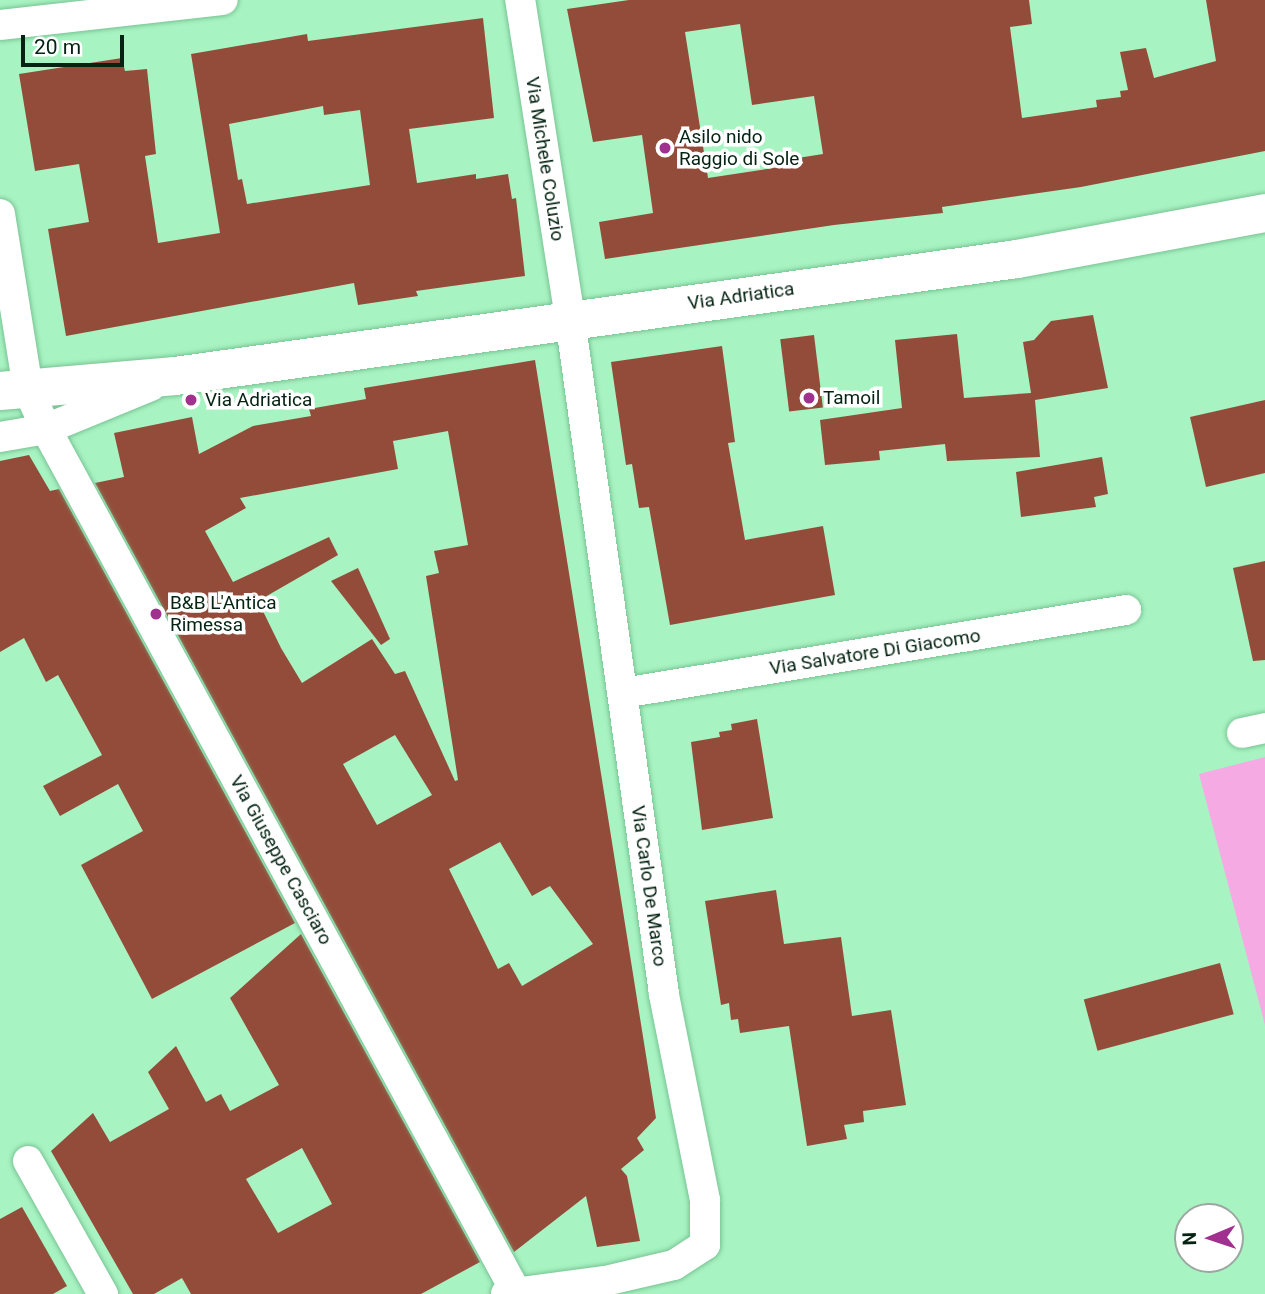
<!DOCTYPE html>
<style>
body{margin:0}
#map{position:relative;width:1265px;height:1294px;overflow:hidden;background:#a8f3c2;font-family:Roboto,sans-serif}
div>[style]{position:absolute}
.green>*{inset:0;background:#f6aae4}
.building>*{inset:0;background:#944c3a;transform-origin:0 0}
.roads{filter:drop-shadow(0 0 2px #79c394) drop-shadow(0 0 2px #79c394)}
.minor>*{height:30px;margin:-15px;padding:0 15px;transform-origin:15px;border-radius:15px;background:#fff}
.tertiary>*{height:38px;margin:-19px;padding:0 19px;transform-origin:19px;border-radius:19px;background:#fff}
.dots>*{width:19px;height:19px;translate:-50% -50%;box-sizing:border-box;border:4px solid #fff;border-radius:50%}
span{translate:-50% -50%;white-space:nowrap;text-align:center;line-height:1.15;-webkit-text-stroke:7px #fff;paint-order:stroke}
.poi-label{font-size:19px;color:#042312}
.left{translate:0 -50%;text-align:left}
.street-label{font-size:19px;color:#042312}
.north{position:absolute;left:1174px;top:1203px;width:70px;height:70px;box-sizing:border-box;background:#fff;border:2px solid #9ba7a0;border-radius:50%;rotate:268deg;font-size:19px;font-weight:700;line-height:28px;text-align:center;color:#042312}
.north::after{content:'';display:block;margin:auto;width:24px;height:32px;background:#a1318e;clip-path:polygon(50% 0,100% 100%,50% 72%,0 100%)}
.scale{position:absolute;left:21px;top:35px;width:103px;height:32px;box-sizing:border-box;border:4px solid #042312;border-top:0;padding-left:9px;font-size:21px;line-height:24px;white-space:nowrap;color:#042312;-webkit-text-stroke:5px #fff;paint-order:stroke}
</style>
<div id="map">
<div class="green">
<div style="clip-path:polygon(1265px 757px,1265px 1025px,1199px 774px)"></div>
</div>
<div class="building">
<div style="clip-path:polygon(evenodd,629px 0,1029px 0,1032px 24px,1010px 27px,1022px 118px,1097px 107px,1096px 100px,1121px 97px,1120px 91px,1128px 90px,1120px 52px,1146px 48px,1154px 78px,1216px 61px,1206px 0,1265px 0,1265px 151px,1081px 187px,942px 207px,943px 213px,834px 225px,605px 259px,599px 222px,653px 213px,642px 135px,593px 142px,567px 9px,629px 0,740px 24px,752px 105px,814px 96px,823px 154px,785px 160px,786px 166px,708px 178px,685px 32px,740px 24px)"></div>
<div style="clip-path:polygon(evenodd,483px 18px,494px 118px,409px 129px,417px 183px,476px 174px,476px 179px,508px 174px,512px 199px,516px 198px,525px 276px,416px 291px,418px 296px,358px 305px,354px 283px,66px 336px,48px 229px,89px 222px,79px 164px,35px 171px,19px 74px,122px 58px,125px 71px,147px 69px,156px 154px,145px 156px,158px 243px,220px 233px,191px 54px,307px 34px,308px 41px,483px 18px,323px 106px,324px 115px,360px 110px,370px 185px,247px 204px,242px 179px,238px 180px,229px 124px,323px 106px)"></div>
<div style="clip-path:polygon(1093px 315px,1108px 388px,1035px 400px,1040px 457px,947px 461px,945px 444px,879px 451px,880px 460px,825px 465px,820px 420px,902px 408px,895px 340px,957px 334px,964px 398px,1031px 393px,1023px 342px,1034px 340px,1051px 321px)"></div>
<div style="left:814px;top:335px;width:73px;height:34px;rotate:83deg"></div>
<div style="clip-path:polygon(722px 346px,735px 442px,728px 443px,745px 540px,823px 526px,835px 595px,670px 625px,649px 507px,639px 508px,632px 464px,626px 465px,611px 362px)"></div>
<div style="clip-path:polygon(evenodd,535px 360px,656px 1118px,637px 1138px,644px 1150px,621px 1169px,627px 1176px,640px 1241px,597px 1247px,586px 1196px,514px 1252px,95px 483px,124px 477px,114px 433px,192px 417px,199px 454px,253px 426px,311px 416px,309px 409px,366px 399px,364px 388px,535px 360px,448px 431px,468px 545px,434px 551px,439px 573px,426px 576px,458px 780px,455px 781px,405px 671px,395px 674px,372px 639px,302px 683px,281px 648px,258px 601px,338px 555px,329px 537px,233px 582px,205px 531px,246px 508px,240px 498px,398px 469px,393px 441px,448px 431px,535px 360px,395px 735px,432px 795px,377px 825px,343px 764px,395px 735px,535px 360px,500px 842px,532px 896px,550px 886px,593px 944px,522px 986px,509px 963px,498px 969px,449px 869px,500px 842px)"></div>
<div style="clip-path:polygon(1265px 400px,1265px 473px,1206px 487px,1190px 417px)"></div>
<div style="clip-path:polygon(29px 455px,50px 491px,59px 489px,295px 923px,152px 999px,81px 865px,143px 831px,118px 784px,60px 816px,43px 786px,102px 755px,58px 675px,46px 682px,24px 638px,0 652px,0 461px)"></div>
<div style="clip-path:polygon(1102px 457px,1108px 494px,1094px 497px,1096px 507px,1021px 517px,1016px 472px)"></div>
<div style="clip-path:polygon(1265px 561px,1265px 660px,1253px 661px,1233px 568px)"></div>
<div style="clip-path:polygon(358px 568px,390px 639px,381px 645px,331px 581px)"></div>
<div style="clip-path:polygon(757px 719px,773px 818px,702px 830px,691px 742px,720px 737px,719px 732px,732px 730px,731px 724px)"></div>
<div style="clip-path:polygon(776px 890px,784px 944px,841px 937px,852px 1016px,891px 1010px,906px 1105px,863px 1111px,864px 1122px,844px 1125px,847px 1139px,807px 1146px,789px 1026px,740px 1033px,738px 1019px,731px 1020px,729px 1003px,721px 1005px,705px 901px)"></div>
<div style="clip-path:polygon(evenodd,301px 934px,480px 1262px,421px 1294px,191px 1294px,182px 1278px,154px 1294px,133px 1294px,51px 1151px,93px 1113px,110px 1142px,169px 1109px,148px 1072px,176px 1046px,206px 1102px,221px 1094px,230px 1111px,279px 1085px,230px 998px,301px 934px,302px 1148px,332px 1204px,278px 1233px,246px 1179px,302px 1148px)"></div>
<div style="left:1220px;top:963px;width:53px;height:141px;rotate:75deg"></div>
<div style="clip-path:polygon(22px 1207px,67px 1286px,53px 1294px,0 1294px,0 1219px)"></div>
</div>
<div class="roads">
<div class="minor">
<div style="left:0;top:25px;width:224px;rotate:-6.4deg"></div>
<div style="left:0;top:214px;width:177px;rotate:80.9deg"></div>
<div style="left:28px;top:389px;width:44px;rotate:65.8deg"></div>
<div style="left:46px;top:429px;width:983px;rotate:61.43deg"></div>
<div style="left:0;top:437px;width:47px;rotate:-9.9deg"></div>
<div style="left:46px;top:429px;width:113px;rotate:-22.3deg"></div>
<div style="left:623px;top:693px;width:510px;rotate:-9.37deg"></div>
<div style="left:1242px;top:733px;width:24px;rotate:-12deg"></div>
<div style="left:28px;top:1161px;width:153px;rotate:60.6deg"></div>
<div style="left:506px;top:1294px;width:100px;rotate:-7.5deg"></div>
<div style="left:605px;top:1281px;width:71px;rotate:-13.1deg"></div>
<div style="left:674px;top:1265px;width:37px;rotate:-33deg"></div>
<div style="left:705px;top:1245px;width:45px;rotate:-90deg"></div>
<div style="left:705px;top:1200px;width:210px;rotate:-101.3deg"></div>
<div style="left:664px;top:994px;width:683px;rotate:-97.92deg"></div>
<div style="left:570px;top:318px;width:322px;rotate:-98.9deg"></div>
</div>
<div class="tertiary">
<div style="left:0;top:391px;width:176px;rotate:-4.9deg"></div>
<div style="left:175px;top:376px;width:850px;rotate:-7.91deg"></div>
<div style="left:1017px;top:259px;width:252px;rotate:-10.5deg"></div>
</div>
</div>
<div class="dots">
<div style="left:665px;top:148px;background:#a1318e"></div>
<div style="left:809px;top:398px;background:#a1318e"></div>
<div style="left:191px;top:400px;background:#a1318e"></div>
<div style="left:156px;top:614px;background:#a1318e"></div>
</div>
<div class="poi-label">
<span class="left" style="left:679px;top:148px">Asilo nido<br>Raggio di Sole</span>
<span class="left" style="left:823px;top:398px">Tamoil</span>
<span class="left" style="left:205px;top:400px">Via Adriatica</span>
<span class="left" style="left:170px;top:614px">B&amp;B L'Antica<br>Rimessa</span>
</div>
<div class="street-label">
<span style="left:545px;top:159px;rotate:81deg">Via Michele Coluzio</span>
<span style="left:741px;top:296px;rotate:-8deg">Via Adriatica</span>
<span style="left:875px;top:652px;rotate:-9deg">Via Salvatore Di Giacomo</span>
<span style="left:281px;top:860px;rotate:61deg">Via Giuseppe Casciaro</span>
<span style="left:649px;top:886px;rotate:82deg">Via Carlo De Marco</span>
</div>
<div class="north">N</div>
<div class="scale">20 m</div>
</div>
